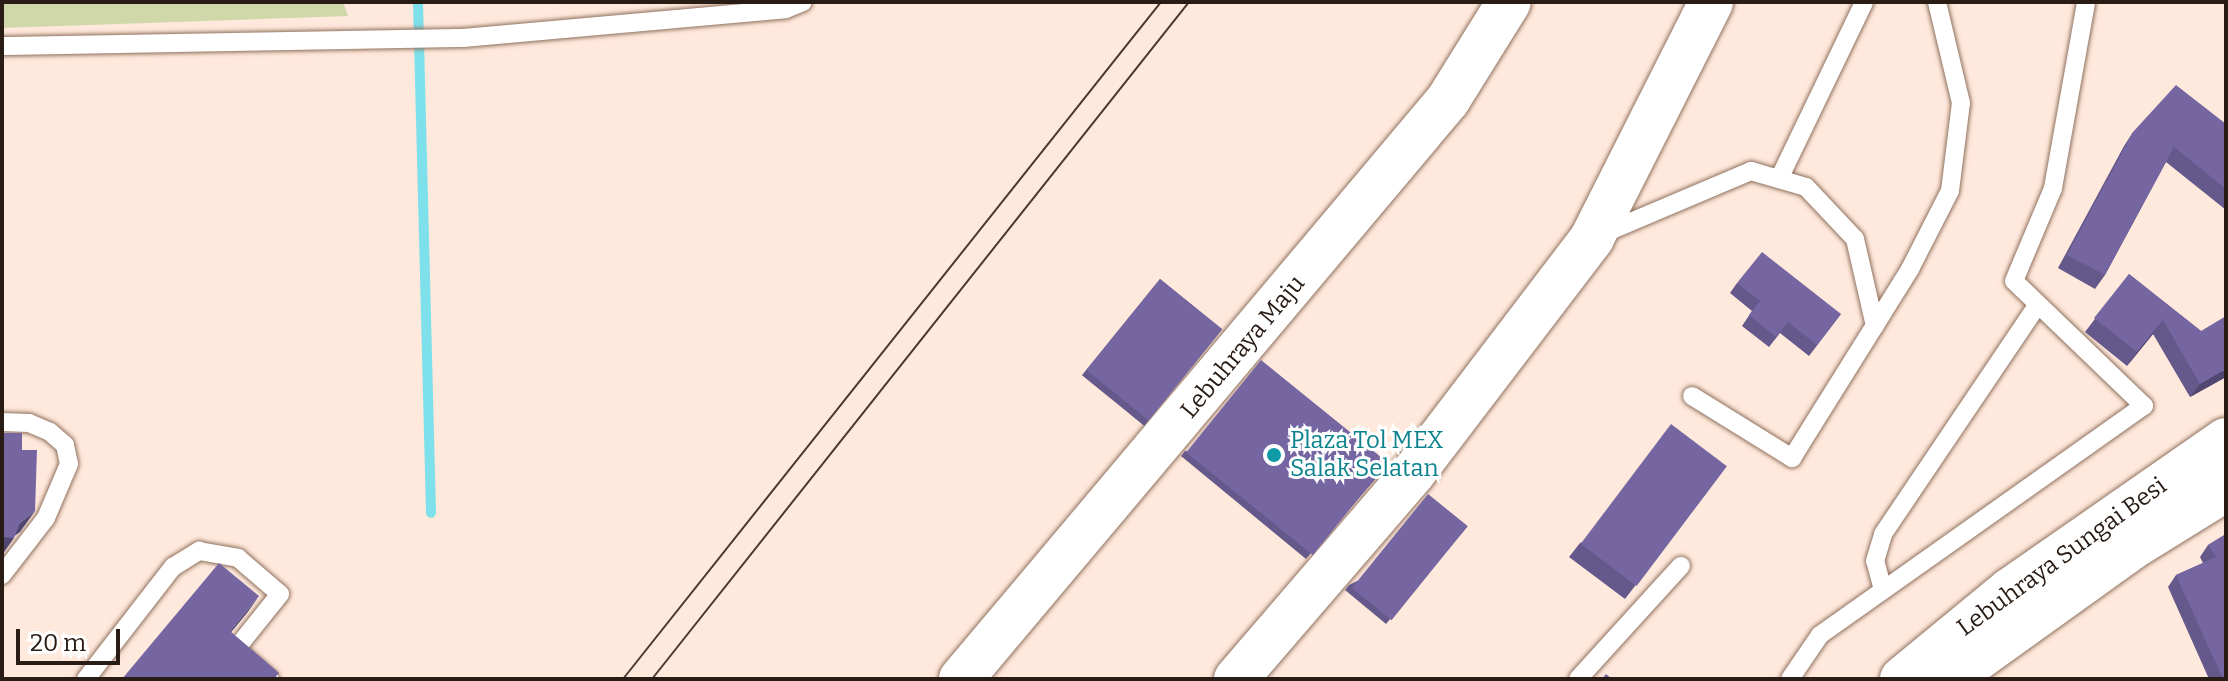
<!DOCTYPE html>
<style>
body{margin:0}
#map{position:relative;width:2228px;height:681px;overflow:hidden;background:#ffe9dc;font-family:Bitter,serif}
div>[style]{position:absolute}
.green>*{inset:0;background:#d0d8aa}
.stream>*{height:10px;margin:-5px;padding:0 5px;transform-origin:5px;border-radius:5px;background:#7ee0ea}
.roads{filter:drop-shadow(0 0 2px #90715e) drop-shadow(0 0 2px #90715e)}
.service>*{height:18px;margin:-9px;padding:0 9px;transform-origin:9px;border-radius:9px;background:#fff}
.motorway>*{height:44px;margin:-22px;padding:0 22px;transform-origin:22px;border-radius:22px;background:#fff}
.tram>*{height:2px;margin:-1px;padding:0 1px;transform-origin:1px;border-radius:1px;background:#483a31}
.wall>*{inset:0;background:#65588b;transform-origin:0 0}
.shaded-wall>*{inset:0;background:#524771}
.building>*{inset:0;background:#7566a2;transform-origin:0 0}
.dots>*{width:22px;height:22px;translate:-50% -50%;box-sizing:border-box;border:4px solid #fff;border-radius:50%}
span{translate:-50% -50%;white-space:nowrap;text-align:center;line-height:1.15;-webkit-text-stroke:6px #fff;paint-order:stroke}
.street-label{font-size:24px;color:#291c14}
.culture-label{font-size:24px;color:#0d838f}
.left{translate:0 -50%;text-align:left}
.frame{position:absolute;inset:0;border:4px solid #291c14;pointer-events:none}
.scale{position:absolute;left:16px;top:629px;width:104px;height:36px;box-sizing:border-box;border:4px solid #291c14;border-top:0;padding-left:10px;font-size:24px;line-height:28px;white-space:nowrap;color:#291c14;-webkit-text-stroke:6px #fff;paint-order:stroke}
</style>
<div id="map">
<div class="green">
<div style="clip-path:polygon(2px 2px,343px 2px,348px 16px,2px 28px)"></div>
</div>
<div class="stream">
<div style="left:418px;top:2px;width:511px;rotate:88.54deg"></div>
</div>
<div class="roads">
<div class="service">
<div style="left:2px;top:46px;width:461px;rotate:-1deg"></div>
<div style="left:463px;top:38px;width:324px;rotate:-5.1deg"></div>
<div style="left:786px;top:9px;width:18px;rotate:-22deg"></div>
<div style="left:1779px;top:179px;width:196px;rotate:-64.3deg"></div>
<div style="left:1600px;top:235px;width:164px;rotate:-23deg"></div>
<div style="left:1751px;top:171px;width:57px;rotate:16.2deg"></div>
<div style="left:1806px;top:187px;width:71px;rotate:46.7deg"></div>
<div style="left:1855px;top:239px;width:89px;rotate:77.1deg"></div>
<div style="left:1692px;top:396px;width:118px;rotate:31.8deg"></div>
<div style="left:1792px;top:458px;width:223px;rotate:-58deg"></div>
<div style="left:1910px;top:269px;width:88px;rotate:-62.9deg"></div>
<div style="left:1950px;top:191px;width:89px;rotate:-82.9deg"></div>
<div style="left:1961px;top:103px;width:104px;rotate:-103.4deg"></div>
<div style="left:2px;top:422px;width:27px;rotate:2deg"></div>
<div style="left:29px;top:423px;width:23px;rotate:23deg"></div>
<div style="left:50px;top:432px;width:20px;rotate:41deg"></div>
<div style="left:65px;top:445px;width:19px;rotate:78deg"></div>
<div style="left:69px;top:464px;width:59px;rotate:113.1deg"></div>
<div style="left:46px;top:518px;width:72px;rotate:127.7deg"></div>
<div style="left:1883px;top:590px;width:30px;rotate:-105deg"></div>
<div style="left:1875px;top:561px;width:28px;rotate:-73deg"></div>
<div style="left:1883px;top:534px;width:277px;rotate:-56deg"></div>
<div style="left:86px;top:679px;width:142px;rotate:-52.2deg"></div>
<div style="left:173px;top:567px;width:31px;rotate:-32deg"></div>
<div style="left:199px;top:551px;width:40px;rotate:10deg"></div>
<div style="left:238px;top:558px;width:55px;rotate:40.6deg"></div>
<div style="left:280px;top:594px;width:70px;rotate:128.7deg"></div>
<div style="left:236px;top:649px;width:45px;rotate:41.4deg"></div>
<div style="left:1578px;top:679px;width:153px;rotate:-47.7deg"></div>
<div style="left:1790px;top:679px;width:53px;rotate:-55.7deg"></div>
<div style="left:1820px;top:635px;width:397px;rotate:-35.3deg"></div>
<div style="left:2144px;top:406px;width:180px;rotate:-136.1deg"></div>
<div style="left:2014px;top:281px;width:101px;rotate:-67.2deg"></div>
<div style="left:2053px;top:188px;width:189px;rotate:-79.9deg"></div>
</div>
<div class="motorway">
<div style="left:961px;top:679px;width:757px;rotate:-49.93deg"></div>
<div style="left:1448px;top:100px;width:115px;rotate:-58.1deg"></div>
<div style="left:1236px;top:679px;width:273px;rotate:-49.3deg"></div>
<div style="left:1414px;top:472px;width:294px;rotate:-52.7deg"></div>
<div style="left:1592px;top:238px;width:264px;rotate:-63.2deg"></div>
<div style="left:1902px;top:679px;width:140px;rotate:-39.5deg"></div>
<div style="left:2010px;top:590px;width:263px;rotate:-34.8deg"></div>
<div style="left:1949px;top:679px;width:224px;rotate:-35.7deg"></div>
<div style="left:2131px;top:548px;width:112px;rotate:-31.8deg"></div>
</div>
</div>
<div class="tram">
<div style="left:623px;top:679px;width:865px;rotate:-51.53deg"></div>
<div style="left:652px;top:679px;width:864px;rotate:-51.58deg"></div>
</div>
<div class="wall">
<div style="clip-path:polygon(2226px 124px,2226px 210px,2166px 162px,2105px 275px,2095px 289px,2058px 268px,2124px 146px,2133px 132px)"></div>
<div style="clip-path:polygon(2129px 274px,2201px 331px,2226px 377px,2190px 397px,2153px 334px,2127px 366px,2085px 332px)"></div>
<div style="left:1160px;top:279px;width:80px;height:124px;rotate:39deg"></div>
<div style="clip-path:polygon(1737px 283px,1841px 314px,1809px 356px,1780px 333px,1769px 347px,1742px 326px,1752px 311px,1730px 293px)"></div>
<div style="clip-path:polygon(1185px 451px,1385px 468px,1306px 559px,1181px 456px)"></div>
<div style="clip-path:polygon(1716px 480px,1625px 599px,1569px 557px,1580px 543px)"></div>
<div style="clip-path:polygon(1468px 526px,1386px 624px,1345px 590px,1349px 585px)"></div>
<div style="clip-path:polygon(2226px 534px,2226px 679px,2209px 679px,2168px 587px,2176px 575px,2203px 563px,2200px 557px,2208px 545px)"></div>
</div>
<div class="shaded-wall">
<div style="clip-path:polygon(2163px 320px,2153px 334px,2127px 366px,2137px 352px)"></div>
<div style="clip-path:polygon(2226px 369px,2226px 377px,2190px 397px,2200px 384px)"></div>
<div style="clip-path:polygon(35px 511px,20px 532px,13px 537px,14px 538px,2px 555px,2px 537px)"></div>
<div style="clip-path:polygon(259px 596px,247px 613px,218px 648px,230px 631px)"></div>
</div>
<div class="building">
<div style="clip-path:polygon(2176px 85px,2226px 124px,2226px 189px,2174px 147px,2105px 275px,2067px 255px,2133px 132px)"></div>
<div style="clip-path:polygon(1762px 252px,1841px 314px,1817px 345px,1788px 322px,1776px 337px,1749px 315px,1760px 301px,1737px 283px)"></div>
<div style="clip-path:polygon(2129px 274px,2201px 331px,2226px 316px,2226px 369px,2200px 384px,2163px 320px,2137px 352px,2094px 318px)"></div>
<div style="left:1160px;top:279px;width:80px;height:117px;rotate:39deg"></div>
<div style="left:1261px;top:360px;width:163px;height:119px;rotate:39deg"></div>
<div style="left:1671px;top:424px;width:70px;height:150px;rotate:37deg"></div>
<div style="clip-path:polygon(2px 433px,22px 433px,22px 450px,37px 450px,35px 511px,20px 523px,14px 538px,2px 537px)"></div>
<div style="left:1428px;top:494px;width:51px;height:121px;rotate:39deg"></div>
<div style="clip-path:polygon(2226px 534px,2226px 679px,2223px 679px,2176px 575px,2216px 557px,2208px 545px)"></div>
<div style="clip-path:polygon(219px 563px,259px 596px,230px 631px,279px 673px,274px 679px,122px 679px)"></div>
<div style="clip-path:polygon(1606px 674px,1612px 679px,1602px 679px)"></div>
</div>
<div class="dots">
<div style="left:1274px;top:455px;background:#0f9aa8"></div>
</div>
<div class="street-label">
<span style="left:1243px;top:347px;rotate:-50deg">Lebuhraya Maju</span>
<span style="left:2062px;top:557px;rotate:-36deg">Lebuhraya Sungai Besi</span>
</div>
<div class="culture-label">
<span class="left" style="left:1290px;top:455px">Plaza Tol MEX<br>Salak Selatan</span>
</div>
<div class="frame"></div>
<div class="scale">20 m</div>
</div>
